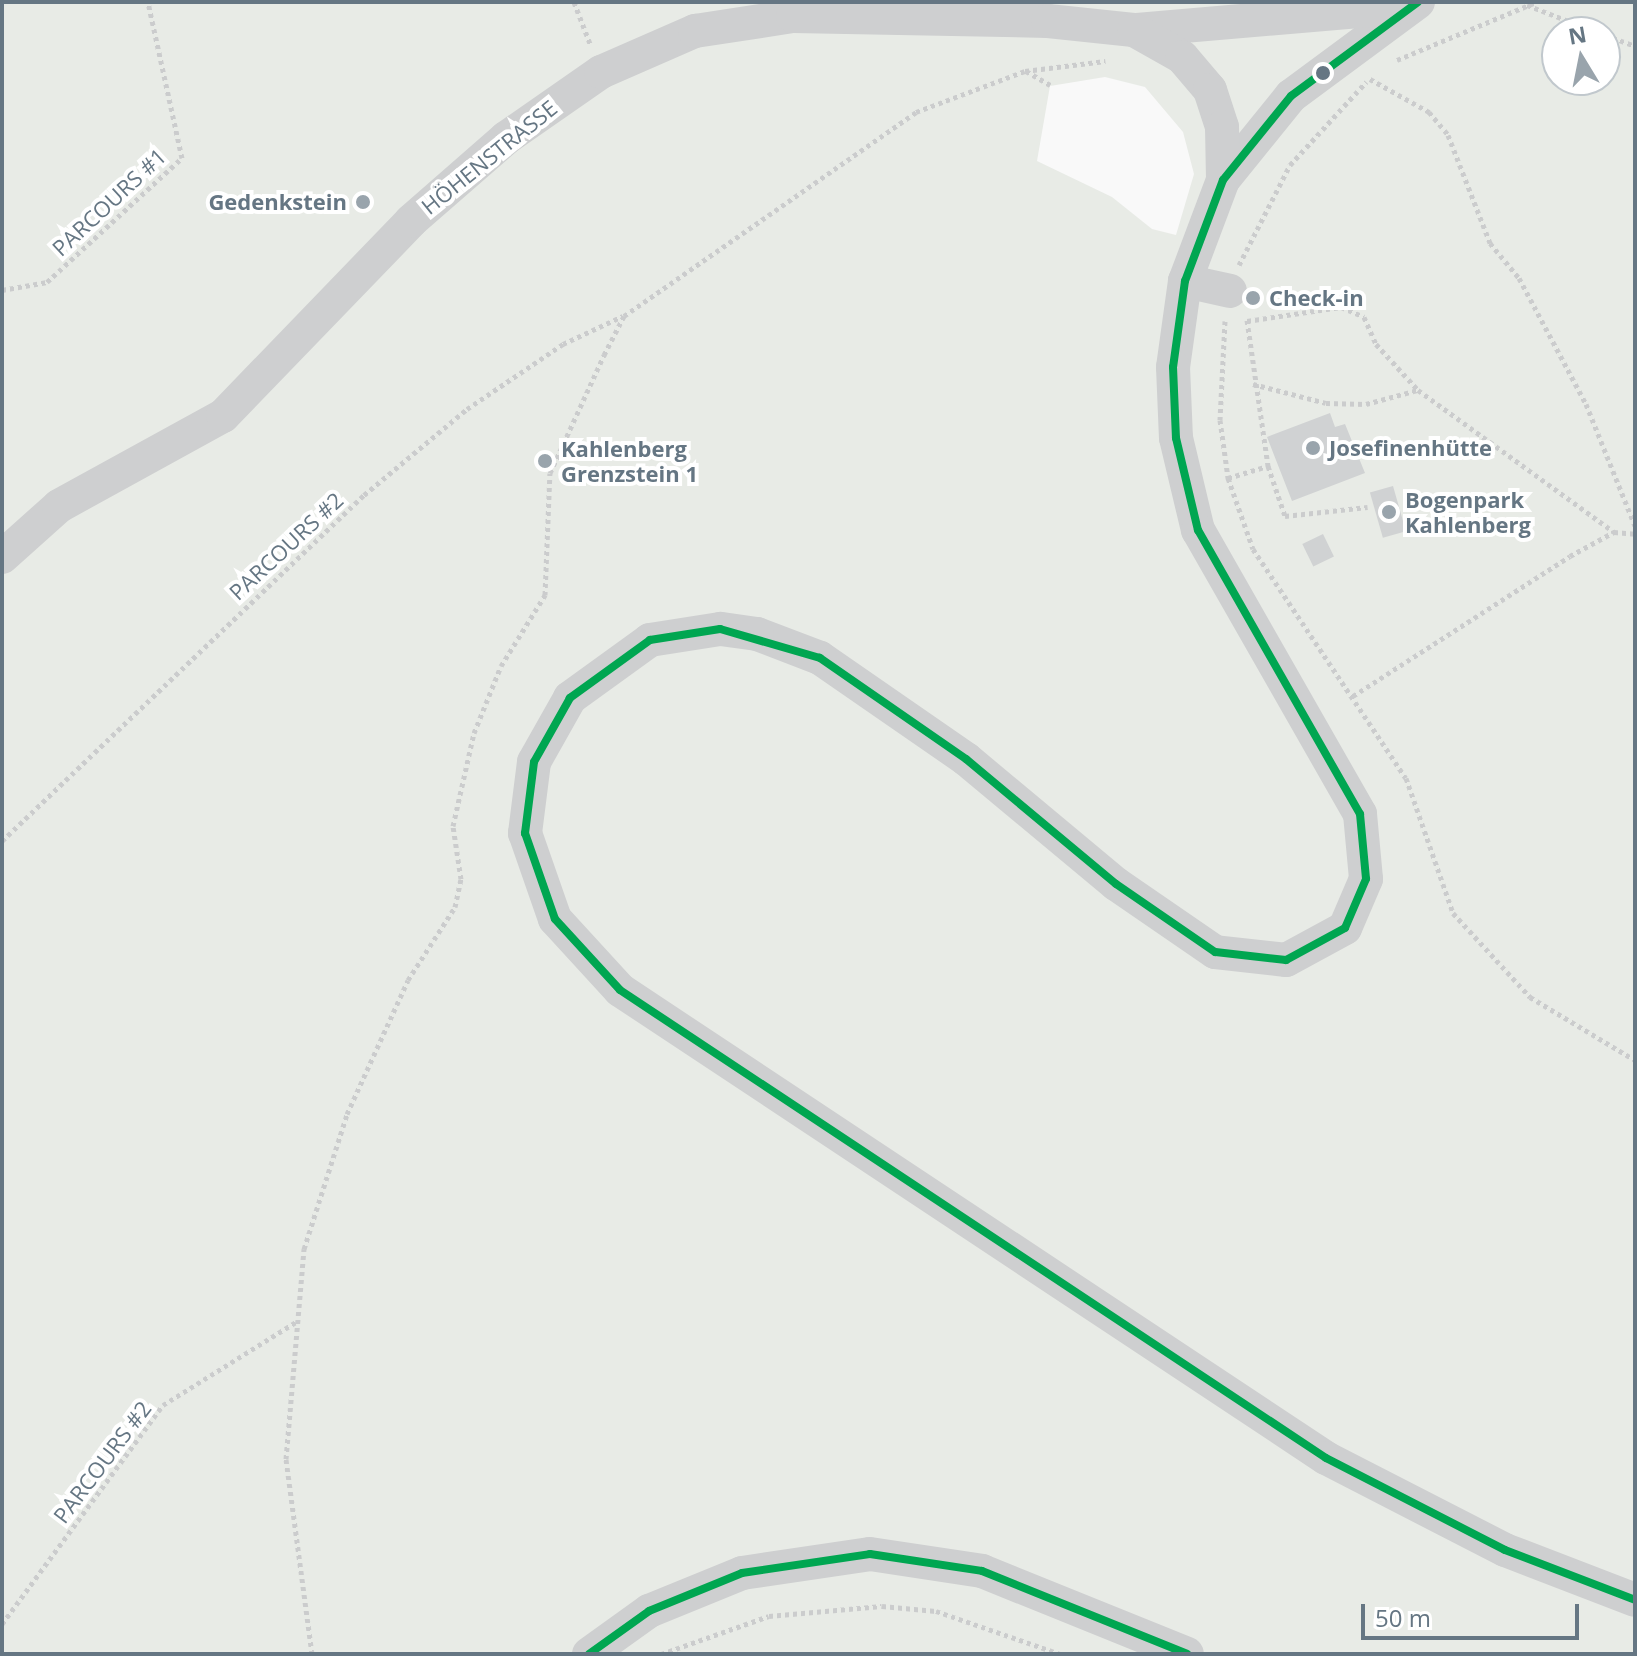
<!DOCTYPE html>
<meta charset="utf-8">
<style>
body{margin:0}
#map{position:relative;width:1637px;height:1656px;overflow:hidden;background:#f9f9f9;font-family:"Open Sans",sans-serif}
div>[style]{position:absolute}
.green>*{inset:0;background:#e8ebe6}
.building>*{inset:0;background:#d0d2d3;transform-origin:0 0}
.path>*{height:5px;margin-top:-2.5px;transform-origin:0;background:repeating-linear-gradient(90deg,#cbcccd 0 4px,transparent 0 8px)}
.minor>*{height:34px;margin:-17px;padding:0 17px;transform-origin:17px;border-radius:17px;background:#cecfd0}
.bus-1>*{height:8px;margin:-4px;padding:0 4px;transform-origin:4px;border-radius:4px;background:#00a651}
.dots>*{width:22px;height:22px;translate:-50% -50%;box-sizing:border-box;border:4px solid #fff;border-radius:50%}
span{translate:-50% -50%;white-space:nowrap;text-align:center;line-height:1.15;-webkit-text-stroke:8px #fff;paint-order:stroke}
.street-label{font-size:22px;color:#657683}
.poi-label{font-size:22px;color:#657683;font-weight:700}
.right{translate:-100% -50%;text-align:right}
.left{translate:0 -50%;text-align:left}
.frame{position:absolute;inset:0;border:4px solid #657683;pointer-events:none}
.north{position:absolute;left:1541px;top:16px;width:80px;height:80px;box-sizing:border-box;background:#fff;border:2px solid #c1c8cd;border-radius:50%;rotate:350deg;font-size:22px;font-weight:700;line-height:32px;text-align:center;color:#657683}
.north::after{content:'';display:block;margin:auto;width:28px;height:36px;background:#99a4ac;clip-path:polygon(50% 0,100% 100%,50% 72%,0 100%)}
.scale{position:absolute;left:1361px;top:1604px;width:218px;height:36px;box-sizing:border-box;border:4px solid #657683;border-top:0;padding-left:10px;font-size:24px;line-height:28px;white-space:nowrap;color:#657683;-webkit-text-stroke:6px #fff;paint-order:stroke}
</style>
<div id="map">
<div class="green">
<div style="clip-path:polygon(evenodd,2px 2px,1635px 2px,1635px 1654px,2px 1654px,2px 2px,1557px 32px,1605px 32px,1605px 80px,1557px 80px,1557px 32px,2px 2px,1105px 77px,1145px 87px,1183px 132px,1194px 174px,1176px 235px,1152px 229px,1112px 197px,1037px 161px,1050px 86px,1105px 77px)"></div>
</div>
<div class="building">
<div style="clip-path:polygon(1330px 413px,1335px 427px,1345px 424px,1365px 473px,1292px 501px,1267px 437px)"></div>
<div style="left:1393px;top:486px;width:47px;height:24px;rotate:74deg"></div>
<div style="left:1323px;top:534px;width:25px;height:23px;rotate:64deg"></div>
</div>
<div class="path">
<div style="left:574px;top:2px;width:47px;rotate:68.9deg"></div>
<div style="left:1527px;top:5px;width:75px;rotate:21.1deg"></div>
<div style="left:1605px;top:35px;width:32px;rotate:20deg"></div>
<div style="left:1397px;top:60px;width:151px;rotate:-22.6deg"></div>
<div style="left:1026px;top:71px;width:28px;rotate:30deg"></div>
<div style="left:1370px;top:79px;width:68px;rotate:29.2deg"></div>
<div style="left:1429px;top:112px;width:30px;rotate:50deg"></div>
<div style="left:1448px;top:135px;width:116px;rotate:68.7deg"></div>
<div style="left:1490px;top:243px;width:45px;rotate:50.4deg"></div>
<div style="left:1519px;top:278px;width:143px;rotate:62deg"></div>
<div style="left:1586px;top:404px;width:131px;rotate:68.1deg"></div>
<div style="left:1239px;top:265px;width:112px;rotate:-63deg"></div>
<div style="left:1290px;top:165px;width:113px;rotate:-47.5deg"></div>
<div style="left:2px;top:290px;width:46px;rotate:-10.1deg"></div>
<div style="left:47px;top:282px;width:183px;rotate:-42.6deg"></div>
<div style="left:182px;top:158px;width:160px;rotate:-102.3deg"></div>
<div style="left:1247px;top:320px;width:148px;rotate:81.8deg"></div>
<div style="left:1268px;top:466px;width:53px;rotate:71.2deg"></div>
<div style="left:1285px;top:516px;width:83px;rotate:-6.2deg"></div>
<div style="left:1225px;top:321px;width:99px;rotate:92.9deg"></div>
<div style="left:1220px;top:420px;width:59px;rotate:82.1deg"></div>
<div style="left:1228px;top:478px;width:75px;rotate:70.6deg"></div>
<div style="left:1253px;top:549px;width:275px;rotate:56.3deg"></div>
<div style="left:1406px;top:778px;width:143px;rotate:70.8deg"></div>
<div style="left:1453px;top:913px;width:114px;rotate:47.5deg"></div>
<div style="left:1530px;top:997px;width:122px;rotate:31deg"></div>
<div style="left:1247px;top:321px;width:95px;rotate:-8.5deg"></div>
<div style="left:1341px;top:307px;width:25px;rotate:23deg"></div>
<div style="left:1364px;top:317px;width:30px;rotate:66deg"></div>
<div style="left:1376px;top:344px;width:62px;rotate:47.6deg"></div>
<div style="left:1418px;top:390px;width:242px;rotate:35.9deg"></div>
<div style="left:1253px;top:384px;width:75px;rotate:14.6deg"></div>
<div style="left:1326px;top:403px;width:40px;rotate:1.4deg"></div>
<div style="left:1366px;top:404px;width:54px;rotate:-15.1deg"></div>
<div style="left:1228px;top:478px;width:42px;rotate:-16.7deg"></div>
<div style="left:1353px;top:696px;width:258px;rotate:-32.8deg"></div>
<div style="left:1570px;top:556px;width:50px;rotate:-28.6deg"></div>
<div style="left:1614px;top:532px;width:21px;rotate:5deg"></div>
<div style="left:2px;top:841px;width:501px;rotate:-43.71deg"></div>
<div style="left:364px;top:495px;width:134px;rotate:-39.9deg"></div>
<div style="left:467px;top:409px;width:116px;rotate:-34.1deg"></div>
<div style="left:563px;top:344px;width:66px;rotate:-25deg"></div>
<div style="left:2px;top:1624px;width:272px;rotate:-53.7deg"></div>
<div style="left:163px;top:1405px;width:157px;rotate:-32deg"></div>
<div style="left:312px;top:1654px;width:197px;rotate:-97.6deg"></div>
<div style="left:286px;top:1459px;width:211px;rotate:-85.1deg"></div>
<div style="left:304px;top:1249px;width:142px;rotate:-72.3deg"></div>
<div style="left:347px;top:1114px;width:147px;rotate:-65.5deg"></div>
<div style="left:408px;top:980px;width:87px;rotate:-57.2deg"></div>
<div style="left:455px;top:907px;width:29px;rotate:-78deg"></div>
<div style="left:461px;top:879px;width:54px;rotate:-98.6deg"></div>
<div style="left:453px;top:826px;width:95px;rotate:-77.3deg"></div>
<div style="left:474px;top:733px;width:72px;rotate:-68.1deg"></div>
<div style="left:501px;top:666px;width:84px;rotate:-58.2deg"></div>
<div style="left:545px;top:595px;width:122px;rotate:-87.7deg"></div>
<div style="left:550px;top:473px;width:130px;rotate:-65.4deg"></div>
<div style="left:604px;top:355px;width:44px;rotate:-62.9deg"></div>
<div style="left:624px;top:316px;width:356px;rotate:-34.9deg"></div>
<div style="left:916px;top:112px;width:116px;rotate:-20.6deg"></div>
<div style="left:1025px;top:71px;width:81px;rotate:-7.1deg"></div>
<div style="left:661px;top:1654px;width:114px;rotate:-19.4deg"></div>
<div style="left:769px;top:1616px;width:113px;rotate:-5.1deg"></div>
<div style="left:882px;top:1606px;width:54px;rotate:5.3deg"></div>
<div style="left:936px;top:1611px;width:131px;rotate:19.1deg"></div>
</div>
<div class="minor">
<div style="left:1418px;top:2px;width:158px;rotate:143.5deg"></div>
<div style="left:1291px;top:96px;width:108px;rotate:129deg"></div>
<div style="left:1223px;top:180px;width:108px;rotate:110.6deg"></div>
<div style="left:1185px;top:281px;width:87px;rotate:97.9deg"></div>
<div style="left:1173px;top:367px;width:71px;rotate:87.6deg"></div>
<div style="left:1176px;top:438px;width:95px;rotate:76.6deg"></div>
<div style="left:1198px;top:530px;width:327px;rotate:60.3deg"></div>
<div style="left:1360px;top:814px;width:65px;rotate:84.7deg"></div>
<div style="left:1366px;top:879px;width:53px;rotate:113.2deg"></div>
<div style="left:1345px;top:928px;width:67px;rotate:151.5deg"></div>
<div style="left:1286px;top:960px;width:71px;rotate:-173.6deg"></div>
<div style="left:1215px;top:952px;width:120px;rotate:-145.5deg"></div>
<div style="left:1116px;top:884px;width:195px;rotate:-140.2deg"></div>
<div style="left:966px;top:759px;width:178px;rotate:-145.3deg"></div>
<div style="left:820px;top:658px;width:67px;rotate:-159.1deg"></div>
<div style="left:757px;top:634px;width:37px;rotate:-172deg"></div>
<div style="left:720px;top:629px;width:71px;rotate:171.1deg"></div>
<div style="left:650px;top:640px;width:99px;rotate:144.1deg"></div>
<div style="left:570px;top:698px;width:73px;rotate:119.4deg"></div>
<div style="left:534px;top:762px;width:72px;rotate:97.2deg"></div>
<div style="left:525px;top:833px;width:91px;rotate:70.8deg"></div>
<div style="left:555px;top:919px;width:96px;rotate:47.5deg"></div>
<div style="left:620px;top:990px;width:847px;rotate:33.54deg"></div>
<div style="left:1326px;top:1458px;width:201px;rotate:27.2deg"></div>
<div style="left:1505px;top:1550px;width:139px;rotate:21deg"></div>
<div style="left:1137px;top:30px;width:267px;rotate:-4.9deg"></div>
<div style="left:1185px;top:281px;width:46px;rotate:12.5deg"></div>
<div style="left:2px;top:557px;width:76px;rotate:-41.8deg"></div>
<div style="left:59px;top:506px;width:187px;rotate:-28.8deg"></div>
<div style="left:223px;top:416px;width:271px;rotate:-46deg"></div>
<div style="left:411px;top:221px;width:126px;rotate:-41.1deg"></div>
<div style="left:506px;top:138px;width:116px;rotate:-34.8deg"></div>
<div style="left:601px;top:72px;width:103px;rotate:-23.6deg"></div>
<div style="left:695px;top:31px;width:99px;rotate:-8.7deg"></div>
<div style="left:793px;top:16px;width:255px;rotate:1.1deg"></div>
<div style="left:1048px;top:21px;width:86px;rotate:6deg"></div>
<div style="left:1134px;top:30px;width:55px;rotate:29.4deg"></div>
<div style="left:1182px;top:57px;width:43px;rotate:49.7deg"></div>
<div style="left:1210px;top:90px;width:39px;rotate:72deg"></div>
<div style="left:1222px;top:127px;width:53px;rotate:88.9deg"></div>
<div style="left:589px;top:1654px;width:74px;rotate:-35.6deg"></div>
<div style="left:649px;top:1611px;width:100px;rotate:-22.2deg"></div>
<div style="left:742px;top:1573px;width:129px;rotate:-8.4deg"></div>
<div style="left:870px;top:1554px;width:113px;rotate:8.6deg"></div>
<div style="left:982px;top:1571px;width:221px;rotate:22deg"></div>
</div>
<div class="bus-1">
<div style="left:1418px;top:2px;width:158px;rotate:143.5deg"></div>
<div style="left:1291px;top:96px;width:108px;rotate:129deg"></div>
<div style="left:1223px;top:180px;width:108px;rotate:110.6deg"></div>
<div style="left:1185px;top:281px;width:87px;rotate:97.9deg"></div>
<div style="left:1173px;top:367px;width:71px;rotate:87.6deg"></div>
<div style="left:1176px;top:438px;width:95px;rotate:76.6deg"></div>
<div style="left:1198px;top:530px;width:327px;rotate:60.3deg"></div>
<div style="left:1360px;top:814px;width:65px;rotate:84.7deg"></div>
<div style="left:1366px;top:879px;width:53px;rotate:113.2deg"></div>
<div style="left:1345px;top:928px;width:67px;rotate:151.5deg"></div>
<div style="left:1286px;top:960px;width:71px;rotate:-173.6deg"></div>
<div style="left:1215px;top:952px;width:120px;rotate:-145.5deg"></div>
<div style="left:1116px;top:884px;width:195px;rotate:-140.2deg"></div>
<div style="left:966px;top:759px;width:178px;rotate:-145.3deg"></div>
<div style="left:820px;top:658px;width:104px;rotate:-163.8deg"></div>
<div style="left:720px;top:629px;width:71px;rotate:171.1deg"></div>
<div style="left:650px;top:640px;width:99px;rotate:144.1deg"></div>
<div style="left:570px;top:698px;width:73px;rotate:119.4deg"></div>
<div style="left:534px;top:762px;width:72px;rotate:97.2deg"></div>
<div style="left:525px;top:833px;width:91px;rotate:70.8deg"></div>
<div style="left:555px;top:919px;width:96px;rotate:47.5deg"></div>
<div style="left:620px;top:990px;width:847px;rotate:33.54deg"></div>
<div style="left:1326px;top:1458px;width:201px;rotate:27.2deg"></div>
<div style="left:1505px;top:1550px;width:139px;rotate:21deg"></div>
<div style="left:589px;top:1654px;width:74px;rotate:-35.6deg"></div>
<div style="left:649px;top:1611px;width:100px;rotate:-22.2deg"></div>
<div style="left:742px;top:1573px;width:129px;rotate:-8.4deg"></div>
<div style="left:870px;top:1554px;width:113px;rotate:8.6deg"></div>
<div style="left:982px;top:1571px;width:221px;rotate:22deg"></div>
</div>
<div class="dots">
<div style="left:1323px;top:73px;background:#657683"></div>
<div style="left:363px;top:202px;background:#99a4ac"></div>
<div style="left:1253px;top:298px;background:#99a4ac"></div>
<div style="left:1313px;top:448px;background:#99a4ac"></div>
<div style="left:545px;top:461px;background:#99a4ac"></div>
<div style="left:1389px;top:512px;background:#99a4ac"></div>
</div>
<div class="street-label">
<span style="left:489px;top:157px;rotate:-39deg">HÖHENSTRASSE</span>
<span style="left:109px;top:202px;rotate:-43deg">PARCOURS #1</span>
<span style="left:286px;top:546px;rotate:-43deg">PARCOURS #2</span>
<span style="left:102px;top:1462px;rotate:-53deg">PARCOURS #2</span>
</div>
<div class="poi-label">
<span class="right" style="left:347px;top:202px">Gedenkstein</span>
<span class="left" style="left:1269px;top:298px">Check-in</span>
<span class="left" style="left:561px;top:461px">Kahlenberg<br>Grenzstein 1</span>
<span class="left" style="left:1329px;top:448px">Josefinenhütte</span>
<span class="left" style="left:1405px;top:512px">Bogenpark<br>Kahlenberg</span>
</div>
<div class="frame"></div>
<div class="north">N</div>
<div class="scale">50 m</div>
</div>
